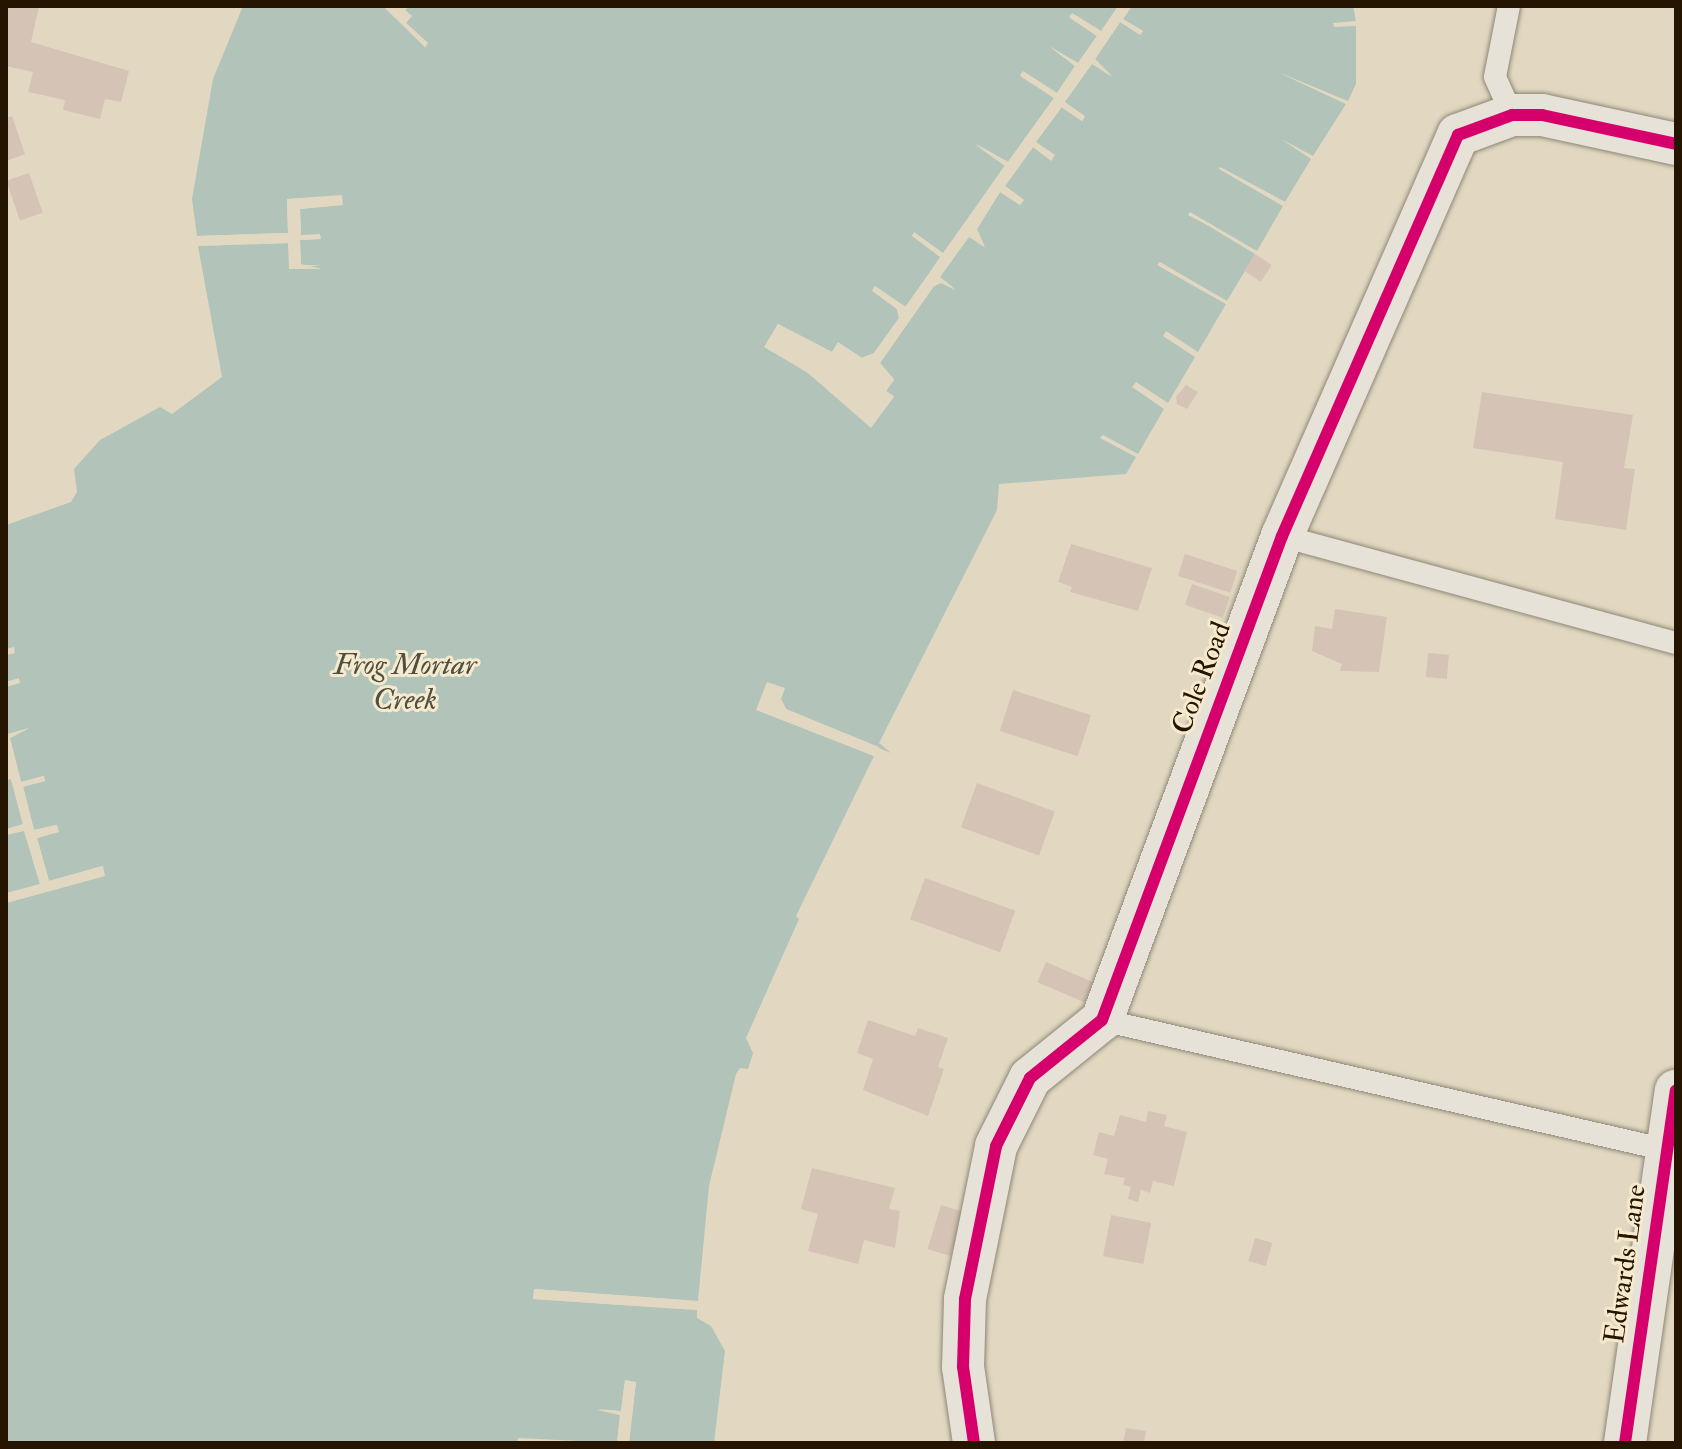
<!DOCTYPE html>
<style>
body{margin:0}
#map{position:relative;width:1682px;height:1449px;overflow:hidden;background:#e2d8c1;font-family:"IM FELL Double Pica",serif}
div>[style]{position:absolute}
.water>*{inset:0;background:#b2c3b9}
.pier>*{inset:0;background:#e2d8c1}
.building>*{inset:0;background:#d5c3b5;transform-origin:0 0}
.roads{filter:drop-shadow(0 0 2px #8e8777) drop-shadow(0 0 2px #8e8777)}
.lane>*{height:22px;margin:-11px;padding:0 11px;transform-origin:11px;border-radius:11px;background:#e7e2d7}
.street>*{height:42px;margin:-21px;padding:0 21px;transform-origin:21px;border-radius:21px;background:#e7e2d7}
.cycleway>*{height:12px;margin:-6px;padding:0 6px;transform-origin:6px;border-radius:6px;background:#d6006c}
span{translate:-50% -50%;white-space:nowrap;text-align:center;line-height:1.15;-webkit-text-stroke:6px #f5eace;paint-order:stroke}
.street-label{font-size:28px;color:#251400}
.water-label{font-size:30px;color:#4f4e40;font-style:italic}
.frame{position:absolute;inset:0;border:8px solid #251400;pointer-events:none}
</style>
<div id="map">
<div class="water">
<div style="clip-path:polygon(243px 6px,383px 6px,425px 47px,428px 43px,406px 23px,411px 16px,405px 10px,409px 6px,1118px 6px,1101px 31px,1073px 14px,1070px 18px,1097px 36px,1078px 63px,1050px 47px,1075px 66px,1057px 93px,1024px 72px,1020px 76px,1054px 98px,1008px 162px,975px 143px,1005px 165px,943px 254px,914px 233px,941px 257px,905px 307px,875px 287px,873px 291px,897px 309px,899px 318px,874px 353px,862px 358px,838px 343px,832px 352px,778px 324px,765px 347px,808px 373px,871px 427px,894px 397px,886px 391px,894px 379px,880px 363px,934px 286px,941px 283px,955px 289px,940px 277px,969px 236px,984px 247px,977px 229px,1000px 192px,1020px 205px,1024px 200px,1005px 186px,1033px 147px,1052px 160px,1036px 142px,1062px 107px,1082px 121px,1085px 116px,1064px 102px,1092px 63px,1112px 76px,1095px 59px,1121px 21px,1140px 35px,1143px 31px,1123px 19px,1132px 6px,1353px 6px,1356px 21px,1333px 23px,1334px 27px,1356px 26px,1356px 84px,1348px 101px,1280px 73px,1346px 104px,1313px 156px,1281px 139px,1311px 159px,1285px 202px,1220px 167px,1283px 206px,1257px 251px,1189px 214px,1255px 254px,1227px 301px,1158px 265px,1226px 304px,1198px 352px,1166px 331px,1163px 336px,1195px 357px,1168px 403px,1136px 382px,1132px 387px,1164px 409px,1138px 454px,1103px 435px,1100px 438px,1136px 457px,1126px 474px,999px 484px,997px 510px,879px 743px,891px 753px,786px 709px,781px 699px,784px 688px,767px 683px,757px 710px,874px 756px,796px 916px,799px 919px,746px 1038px,753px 1053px,748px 1069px,740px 1068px,736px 1074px,709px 1186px,698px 1301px,535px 1289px,533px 1299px,697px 1310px,697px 1318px,711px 1326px,725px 1351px,714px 1443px,629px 1443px,636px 1382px,625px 1381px,621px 1411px,597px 1410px,620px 1415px,617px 1443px,518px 1438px,517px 1443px,6px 1443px,6px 903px,104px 876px,102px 866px,49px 881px,37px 838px,58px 832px,56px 825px,34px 830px,23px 786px,45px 781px,43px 776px,21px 782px,10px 738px,29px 728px,8px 734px,6px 727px,6px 687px,20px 683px,19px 678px,6px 682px,6px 655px,15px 653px,14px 647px,6px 649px,6px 525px,71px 502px,77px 492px,74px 469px,100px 440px,160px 407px,172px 414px,222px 377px,198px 246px,289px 243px,289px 269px,321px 265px,301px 265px,300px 240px,320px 239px,301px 235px,300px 209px,342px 205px,342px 196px,287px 199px,288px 233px,197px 236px,192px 199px,213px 79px)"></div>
<div style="clip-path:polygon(11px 779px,23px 825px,6px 829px,6px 780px)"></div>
<div style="clip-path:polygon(24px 830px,40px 884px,6px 893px,6px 835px)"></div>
</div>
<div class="pier">
<div style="clip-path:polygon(383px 6px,402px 22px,406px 16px,402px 8px,409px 6px,405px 10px,412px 16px,406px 23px,428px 43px,425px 47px)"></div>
<div style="clip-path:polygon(1118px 6px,909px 310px,901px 309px,902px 320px,877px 356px,861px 362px,839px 348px,831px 356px,779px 329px,770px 346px,810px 370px,870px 422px,889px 397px,882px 391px,888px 380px,877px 372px,876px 361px,966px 234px,974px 235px,973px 227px,997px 190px,1117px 19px,1132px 6px,1123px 19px,1143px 31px,1140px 35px,1120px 22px,1095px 59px,1112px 77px,1092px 64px,1065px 102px,1085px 117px,1082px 121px,1061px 107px,1036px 142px,1055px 155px,1051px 161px,1033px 147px,1005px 186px,1024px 200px,1020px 205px,1000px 192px,977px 229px,985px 247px,969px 237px,940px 277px,955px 290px,941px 283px,934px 286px,880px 363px,894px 380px,886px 391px,894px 396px,871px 428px,807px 372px,764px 347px,778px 324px,832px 352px,838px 342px,862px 358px,874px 353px,899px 318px,897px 309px,872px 291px,875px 286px,906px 307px,940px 257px,912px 236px,914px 232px,943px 253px,1005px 166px,974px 144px,1008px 162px,1054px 98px,1020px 75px,1023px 71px,1057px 93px,1075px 66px,1049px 46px,1078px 63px,1097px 36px,1069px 17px,1072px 13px,1101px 31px)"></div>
<div style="clip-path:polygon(1280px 73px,1348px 102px,1346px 104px)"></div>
<div style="clip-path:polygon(1220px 167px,1285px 202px,1283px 206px,1219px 169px)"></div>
<div style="clip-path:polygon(342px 195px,343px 205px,300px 209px,301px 235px,320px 234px,321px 239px,300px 240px,301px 264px,322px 269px,289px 269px,288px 243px,198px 246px,289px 239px,297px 265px,296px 207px,338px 199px,291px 203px,289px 237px,197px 236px,288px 233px,287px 199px)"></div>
<div style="clip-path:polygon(1190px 212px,1257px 251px,1188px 215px)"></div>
<div style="clip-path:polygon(1160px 262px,1227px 301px,1226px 304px,1157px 265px)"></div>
<div style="clip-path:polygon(767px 682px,785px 688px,781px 699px,786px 709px,879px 747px,877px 751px,784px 713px,777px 700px,780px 691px,770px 687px,762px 708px,876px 752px,874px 756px,756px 710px)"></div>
<div style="clip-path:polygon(6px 727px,8px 734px,29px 728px,10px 738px,21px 782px,44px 776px,45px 781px,23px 787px,34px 830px,57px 825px,59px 832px,37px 838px,49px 881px,103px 866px,105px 876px,6px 903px,100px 873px,46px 883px)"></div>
<div style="clip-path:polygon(6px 759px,44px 884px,6px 897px,40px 884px,24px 831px,6px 835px,6px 829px,23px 824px,11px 779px,6px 780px)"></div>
<div style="clip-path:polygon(534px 1289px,698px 1301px,537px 1295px,697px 1310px,533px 1299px)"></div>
<div style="clip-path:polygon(625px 1380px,636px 1382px,629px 1443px,628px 1385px,617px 1443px,620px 1415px,597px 1409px,621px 1411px)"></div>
</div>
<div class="building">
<div style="clip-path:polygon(6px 6px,39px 6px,31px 42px,129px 71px,121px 102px,105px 99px,100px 119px,63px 110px,65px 100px,28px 92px,33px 72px,6px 66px)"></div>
<div style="clip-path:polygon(12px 116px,25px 154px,6px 161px,6px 118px)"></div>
<div style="left:29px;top:173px;width:42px;height:24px;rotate:71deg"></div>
<div style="left:1255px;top:254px;width:20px;height:20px;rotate:33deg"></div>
<div style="clip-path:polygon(1186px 385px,1198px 392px,1187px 409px,1177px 404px,1176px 397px)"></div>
<div style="clip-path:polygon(1482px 392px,1633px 415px,1624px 468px,1635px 469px,1626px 530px,1555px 519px,1563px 462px,1473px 448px)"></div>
<div style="clip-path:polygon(1071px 544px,1152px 568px,1138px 611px,1070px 592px,1072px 587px,1058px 582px)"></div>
<div style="left:1185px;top:554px;width:55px;height:23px;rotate:18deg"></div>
<div style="left:1192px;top:584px;width:40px;height:22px;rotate:19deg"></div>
<div style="clip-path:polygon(1335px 609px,1387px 617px,1379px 672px,1340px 671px,1342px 664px,1312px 651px,1315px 626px,1332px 629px)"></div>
<div style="left:1428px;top:653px;width:21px;height:24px;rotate:5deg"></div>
<div style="left:1013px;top:690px;width:82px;height:43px;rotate:18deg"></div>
<div style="left:977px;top:783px;width:83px;height:47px;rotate:20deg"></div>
<div style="left:925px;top:878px;width:96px;height:44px;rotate:20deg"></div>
<div style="left:1046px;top:962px;width:51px;height:22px;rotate:23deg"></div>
<div style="clip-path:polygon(868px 1020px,915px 1036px,918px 1028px,948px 1038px,938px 1067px,944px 1069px,928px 1116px,863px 1090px,873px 1059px,857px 1053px)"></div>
<div style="clip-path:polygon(1148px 1111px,1167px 1115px,1164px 1126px,1187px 1132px,1174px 1186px,1153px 1181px,1150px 1193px,1141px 1190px,1138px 1202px,1128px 1199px,1131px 1187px,1123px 1185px,1125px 1178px,1104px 1174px,1108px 1159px,1093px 1155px,1099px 1132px,1114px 1136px,1120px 1115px,1146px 1122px)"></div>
<div style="clip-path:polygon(812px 1168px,895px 1188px,889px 1209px,900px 1211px,895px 1248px,864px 1240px,858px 1264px,808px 1251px,818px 1214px,801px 1209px)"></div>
<div style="left:941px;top:1205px;width:24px;height:46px;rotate:17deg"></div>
<div style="left:1111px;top:1215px;width:41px;height:42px;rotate:11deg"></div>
<div style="left:1255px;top:1238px;width:18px;height:24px;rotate:16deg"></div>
<div style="clip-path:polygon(1126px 1428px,1146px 1431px,1144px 1443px,1123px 1443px)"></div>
</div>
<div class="roads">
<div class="lane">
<div style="left:1509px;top:6px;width:72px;rotate:101.2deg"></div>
<div style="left:1495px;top:77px;width:42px;rotate:65.9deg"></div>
<div style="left:1282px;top:536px;width:408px;rotate:15.2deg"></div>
<div style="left:1102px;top:1020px;width:580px;rotate:12.96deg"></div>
</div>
<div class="street">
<div style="left:974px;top:1443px;width:77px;rotate:-98.2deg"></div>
<div style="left:963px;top:1367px;width:68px;rotate:-88.3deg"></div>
<div style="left:965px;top:1299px;width:156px;rotate:-78.5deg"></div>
<div style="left:996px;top:1146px;width:76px;rotate:-63.4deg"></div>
<div style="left:1030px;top:1078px;width:92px;rotate:-38.9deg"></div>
<div style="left:1102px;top:1020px;width:516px;rotate:-69.6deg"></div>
<div style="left:1282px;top:536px;width:438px;rotate:-66.3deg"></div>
<div style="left:1458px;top:135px;width:58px;rotate:-20.3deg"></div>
<div style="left:1512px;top:115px;width:30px"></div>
<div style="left:1542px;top:115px;width:137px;rotate:12.2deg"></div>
<div style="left:1625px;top:1443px;width:356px;rotate:-81.8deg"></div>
</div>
</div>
<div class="cycleway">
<div style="left:974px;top:1443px;width:77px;rotate:-98.2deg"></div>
<div style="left:963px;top:1367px;width:68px;rotate:-88.3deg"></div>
<div style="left:965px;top:1299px;width:156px;rotate:-78.5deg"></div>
<div style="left:996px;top:1146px;width:76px;rotate:-63.4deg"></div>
<div style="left:1030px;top:1078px;width:92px;rotate:-38.9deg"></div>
<div style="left:1102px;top:1020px;width:516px;rotate:-69.6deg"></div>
<div style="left:1282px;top:536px;width:438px;rotate:-66.3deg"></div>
<div style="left:1458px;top:135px;width:58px;rotate:-20.3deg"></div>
<div style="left:1512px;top:115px;width:30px"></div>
<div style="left:1542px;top:115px;width:137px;rotate:12.2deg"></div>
<div style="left:1625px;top:1443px;width:356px;rotate:-81.8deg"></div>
</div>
<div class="street-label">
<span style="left:1202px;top:678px;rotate:-69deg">Cole Road</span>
<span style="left:1626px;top:1264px;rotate:-82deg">Edwards Lane</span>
</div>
<div class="water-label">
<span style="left:405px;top:682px">Frog Mortar<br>Creek</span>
</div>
<div class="frame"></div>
</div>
